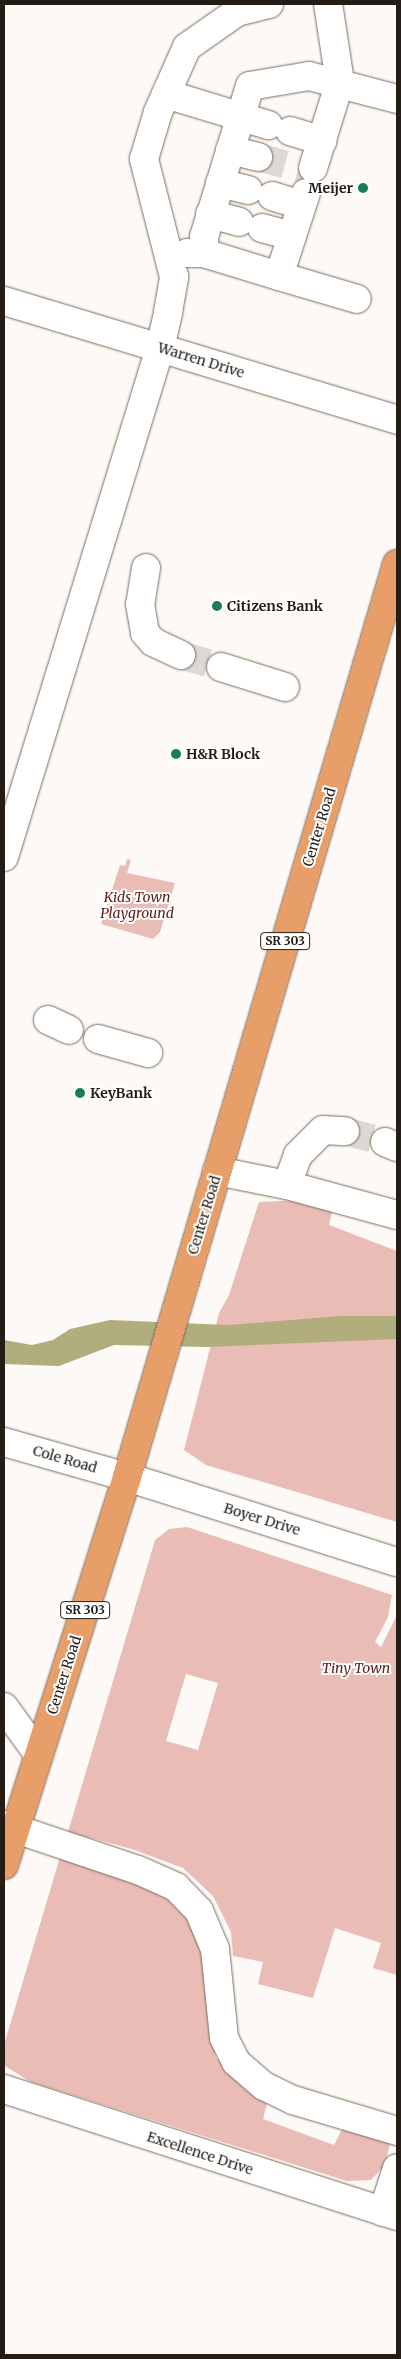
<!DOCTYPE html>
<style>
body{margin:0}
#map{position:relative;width:401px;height:2359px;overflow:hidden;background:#fdf9f6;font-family:Merriweather,serif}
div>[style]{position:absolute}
.green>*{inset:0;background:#eabcb6}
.water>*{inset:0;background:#b2ad7d}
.minor-tunnel>*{height:28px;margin-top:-14px;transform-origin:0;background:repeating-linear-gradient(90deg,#dcd8d4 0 28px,transparent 0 42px)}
.roads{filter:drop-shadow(0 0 1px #7b6b5b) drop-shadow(0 0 1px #7b6b5b)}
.minor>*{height:28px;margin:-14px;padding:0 14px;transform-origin:14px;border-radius:14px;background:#fff}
.major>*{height:28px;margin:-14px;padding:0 14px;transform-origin:14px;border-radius:14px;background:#e89e69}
.dots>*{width:14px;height:14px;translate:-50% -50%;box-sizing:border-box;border:2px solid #fff;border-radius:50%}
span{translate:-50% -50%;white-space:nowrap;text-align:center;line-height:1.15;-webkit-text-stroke:4px #fff;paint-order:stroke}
.shield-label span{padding:1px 4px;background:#fff;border:1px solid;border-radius:4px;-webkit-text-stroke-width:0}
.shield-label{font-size:12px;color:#241d16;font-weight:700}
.poi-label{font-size:14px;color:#241d16;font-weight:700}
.right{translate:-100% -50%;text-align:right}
.left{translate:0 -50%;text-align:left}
.street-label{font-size:14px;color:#241d16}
.park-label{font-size:14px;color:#61201b;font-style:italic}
.frame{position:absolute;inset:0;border:5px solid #241d16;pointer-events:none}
</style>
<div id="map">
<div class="green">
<div style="clip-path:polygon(127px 859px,131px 860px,127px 873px,175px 883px,160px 932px,153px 939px,101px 924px,120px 865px,125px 866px)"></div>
<div style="clip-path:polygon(307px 1200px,333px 1207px,329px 1225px,397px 1251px,397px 1522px,206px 1465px,184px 1450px,219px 1313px,229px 1295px,259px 1202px)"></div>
<div style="clip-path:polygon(evenodd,187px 1527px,392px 1595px,388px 1617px,375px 1642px,381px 1647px,397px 1615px,397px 1975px,373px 1968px,381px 1943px,335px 1928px,313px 1998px,258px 1984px,263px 1962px,233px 1956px,231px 1932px,213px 1896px,183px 1868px,132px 1849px,68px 1832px,155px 1540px,169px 1529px,187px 1527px,186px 1674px,218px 1683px,198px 1750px,166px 1741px,186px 1674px)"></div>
<div style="clip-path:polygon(60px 1857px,159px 1891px,194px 1926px,206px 1972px,209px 2024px,216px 2058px,241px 2083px,268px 2100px,263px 2119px,334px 2145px,344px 2125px,372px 2131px,390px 2144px,385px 2165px,371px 2180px,347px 2181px,31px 2082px,5px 2066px,4px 2045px)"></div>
</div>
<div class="water">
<div style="clip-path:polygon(340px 1316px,397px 1316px,397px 1339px,207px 1347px,114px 1345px,59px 1366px,4px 1364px,4px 1340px,32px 1345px,53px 1340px,70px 1329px,110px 1320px,228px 1325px)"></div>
</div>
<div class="minor-tunnel">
<div style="left:258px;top:157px;width:56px;rotate:15.5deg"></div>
<div style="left:181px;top:655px;width:42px;rotate:16.7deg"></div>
<div style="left:345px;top:1131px;width:41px;rotate:15.4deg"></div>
</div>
<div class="roads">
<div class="minor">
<div style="left:166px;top:94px;width:107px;rotate:16.9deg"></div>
<div style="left:290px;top:131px;width:34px;rotate:17deg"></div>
<div style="left:230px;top:150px;width:29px;rotate:14deg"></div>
<div style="left:313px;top:168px;width:90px;rotate:-72.6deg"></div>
<div style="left:340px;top:82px;width:79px;rotate:-98.7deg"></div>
<div style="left:220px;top:183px;width:29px;rotate:14deg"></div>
<div style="left:306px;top:193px;width:87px;rotate:108deg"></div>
<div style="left:279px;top:276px;width:81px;rotate:16.4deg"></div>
<div style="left:272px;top:196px;width:31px;rotate:17deg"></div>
<div style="left:210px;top:214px;width:30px;rotate:15deg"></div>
<div style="left:262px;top:228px;width:31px;rotate:15deg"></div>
<div style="left:187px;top:253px;width:17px"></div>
<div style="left:204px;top:253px;width:78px;rotate:17deg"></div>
<div style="left:204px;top:253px;width:16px;rotate:-90deg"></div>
<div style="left:204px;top:237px;width:158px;rotate:-73.1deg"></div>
<div style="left:250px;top:86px;width:60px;rotate:-9.6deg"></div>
<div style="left:309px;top:76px;width:91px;rotate:14.6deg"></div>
<div style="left:4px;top:301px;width:411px;rotate:16.8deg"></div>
<div style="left:146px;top:568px;width:36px;rotate:99deg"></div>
<div style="left:140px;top:604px;width:29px;rotate:80deg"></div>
<div style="left:145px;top:633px;width:12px;rotate:48deg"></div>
<div style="left:153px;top:642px;width:31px;rotate:25deg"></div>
<div style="left:221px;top:667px;width:67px;rotate:17.4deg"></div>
<div style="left:4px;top:857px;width:532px;rotate:-72.96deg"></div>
<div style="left:160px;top:348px;width:37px;rotate:-77deg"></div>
<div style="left:168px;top:312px;width:36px;rotate:-80deg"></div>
<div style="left:174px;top:277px;width:122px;rotate:-104.3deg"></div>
<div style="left:144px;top:159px;width:49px;rotate:-73.4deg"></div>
<div style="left:158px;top:112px;width:71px;rotate:-66deg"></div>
<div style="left:187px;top:47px;width:61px;rotate:-35deg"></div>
<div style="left:237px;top:12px;width:33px;rotate:-14deg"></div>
<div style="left:48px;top:1020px;width:23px;rotate:25deg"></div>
<div style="left:98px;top:1039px;width:52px;rotate:15.6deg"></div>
<div style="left:385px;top:1142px;width:13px;rotate:23deg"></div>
<div style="left:217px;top:1171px;width:71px;rotate:11.3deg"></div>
<div style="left:287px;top:1185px;width:114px;rotate:15.3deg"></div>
<div style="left:287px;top:1185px;width:32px;rotate:-70deg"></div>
<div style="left:298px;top:1155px;width:35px;rotate:-45deg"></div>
<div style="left:323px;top:1130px;width:22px;rotate:3deg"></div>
<div style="left:4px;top:1442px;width:128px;rotate:15.9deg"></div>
<div style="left:127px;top:1477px;width:283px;rotate:17.5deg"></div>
<div style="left:4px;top:1707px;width:59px;rotate:53.9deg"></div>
<div style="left:4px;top:1825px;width:141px;rotate:18.6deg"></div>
<div style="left:138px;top:1870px;width:42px;rotate:24.1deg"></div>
<div style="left:176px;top:1887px;width:33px;rotate:46deg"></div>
<div style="left:199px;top:1911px;width:41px;rotate:67.2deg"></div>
<div style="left:215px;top:1949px;width:89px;rotate:84.2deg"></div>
<div style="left:224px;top:2038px;width:27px;rotate:63deg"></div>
<div style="left:236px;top:2062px;width:37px;rotate:41deg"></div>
<div style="left:264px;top:2086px;width:32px;rotate:26deg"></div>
<div style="left:293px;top:2100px;width:109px;rotate:16.6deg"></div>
<div style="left:4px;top:2089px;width:413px;rotate:17.9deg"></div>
<div style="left:383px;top:2212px;width:46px;rotate:-72.3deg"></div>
</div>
<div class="major">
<div style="left:4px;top:1865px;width:407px;rotate:-72.4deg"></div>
<div style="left:127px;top:1477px;width:952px;rotate:-73.53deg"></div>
</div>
</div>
<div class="dots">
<div style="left:363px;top:188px;background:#1b7d56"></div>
<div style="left:217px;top:606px;background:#1b7d56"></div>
<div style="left:176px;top:754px;background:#1b7d56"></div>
<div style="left:80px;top:1093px;background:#1b7d56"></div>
</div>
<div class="shield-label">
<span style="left:285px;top:941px">SR 303</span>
<span style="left:85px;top:1610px">SR 303</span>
</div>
<div class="poi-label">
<span class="right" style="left:353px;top:188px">Meijer</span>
<span class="left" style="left:227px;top:606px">Citizens Bank</span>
<span class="left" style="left:186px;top:754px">H&amp;R Block</span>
<span class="left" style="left:90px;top:1093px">KeyBank</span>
</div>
<div class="street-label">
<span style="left:201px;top:360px;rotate:17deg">Warren Drive</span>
<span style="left:319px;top:827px;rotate:-73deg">Center Road</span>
<span style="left:204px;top:1215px;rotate:-73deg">Center Road</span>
<span style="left:65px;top:1459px;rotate:16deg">Cole Road</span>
<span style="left:262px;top:1519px;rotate:17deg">Boyer Drive</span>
<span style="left:64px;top:1675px;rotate:-72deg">Center Road</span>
<span style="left:200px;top:2153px;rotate:18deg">Excellence Drive</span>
</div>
<div class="park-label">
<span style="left:137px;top:905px">Kids Town<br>Playground</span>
<span style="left:356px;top:1668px">Tiny Town</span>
</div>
<div class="frame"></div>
</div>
